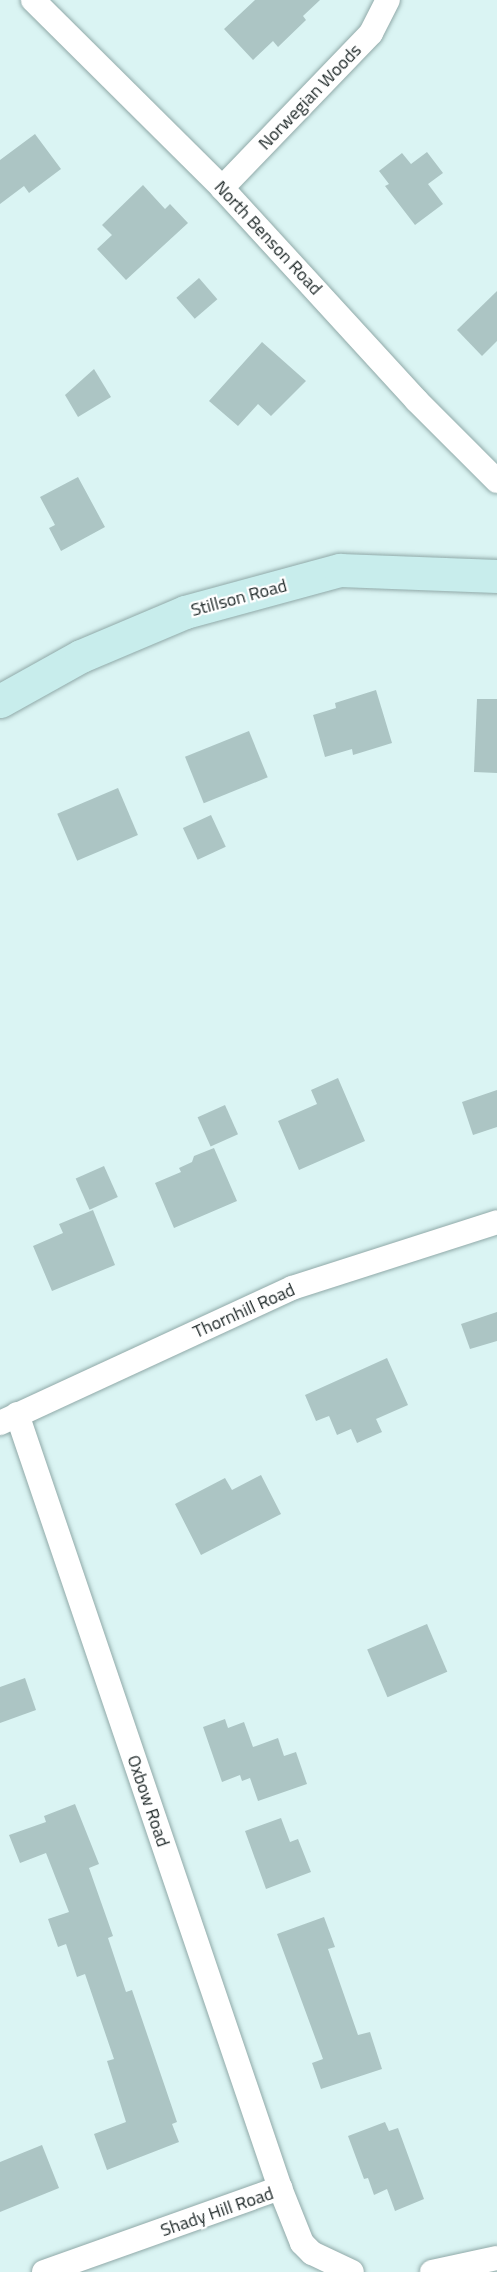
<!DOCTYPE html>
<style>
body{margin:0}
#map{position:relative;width:497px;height:2272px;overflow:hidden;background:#daf4f3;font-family:"Titillium Web",sans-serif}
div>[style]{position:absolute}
.building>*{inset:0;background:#acc5c4;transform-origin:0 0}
.roads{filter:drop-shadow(0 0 2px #90a9a8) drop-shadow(0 0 2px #90a9a8)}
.street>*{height:24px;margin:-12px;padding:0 12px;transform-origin:12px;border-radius:12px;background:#fff}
.secondary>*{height:33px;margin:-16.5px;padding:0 16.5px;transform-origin:16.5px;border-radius:16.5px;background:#c8edec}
span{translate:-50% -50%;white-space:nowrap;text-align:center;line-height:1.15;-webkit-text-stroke:4.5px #fff;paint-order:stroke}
.street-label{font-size:18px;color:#1d2727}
</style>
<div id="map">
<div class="building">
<div style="clip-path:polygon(255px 0,320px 0,303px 16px,306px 20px,278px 47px,273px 41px,253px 60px,224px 29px)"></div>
<div style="clip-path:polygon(35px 134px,61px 169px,29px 193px,24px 186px,0 204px,0 160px)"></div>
<div style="clip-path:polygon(427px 152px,443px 173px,428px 184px,443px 204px,415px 225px,385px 186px,389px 184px,379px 171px,402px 153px,411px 164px)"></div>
<div style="clip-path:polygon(143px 185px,165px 209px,170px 204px,188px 223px,126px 280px,97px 249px,112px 235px,102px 225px)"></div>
<div style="left:199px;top:278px;width:28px;height:30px;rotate:49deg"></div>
<div style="clip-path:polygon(497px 291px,497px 341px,482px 356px,457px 330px)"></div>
<div style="clip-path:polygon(262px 342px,306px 381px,271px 416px,258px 404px,238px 426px,209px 401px)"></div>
<div style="clip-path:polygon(94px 369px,111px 397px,78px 417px,65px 395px)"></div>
<div style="clip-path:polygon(78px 477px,105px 527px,61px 551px,49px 528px,55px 525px,40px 497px)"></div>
<div style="clip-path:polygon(376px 690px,392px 743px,353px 755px,352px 749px,325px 757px,313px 715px,336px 708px,335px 703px)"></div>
<div style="clip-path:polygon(477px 699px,497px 699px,497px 773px,474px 772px)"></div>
<div style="left:249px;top:731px;width:50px;height:69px;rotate:68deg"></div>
<div style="left:118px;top:788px;width:51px;height:66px;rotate:67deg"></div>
<div style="left:211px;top:815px;width:35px;height:31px;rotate:65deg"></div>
<div style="clip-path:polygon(338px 1078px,365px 1141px,299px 1170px,278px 1121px,317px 1104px,311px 1090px)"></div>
<div style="clip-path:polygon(497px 1090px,497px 1127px,473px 1135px,462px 1102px)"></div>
<div style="left:225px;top:1105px;width:32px;height:30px;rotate:66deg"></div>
<div style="clip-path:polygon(214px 1148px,237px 1201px,174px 1228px,155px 1183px,181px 1172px,179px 1168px,192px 1162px,194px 1156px)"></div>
<div style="left:104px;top:1166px;width:34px;height:31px;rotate:66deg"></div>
<div style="clip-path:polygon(93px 1210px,115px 1265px,52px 1291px,33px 1246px,63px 1233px,59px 1224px)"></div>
<div style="clip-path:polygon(497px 1312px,497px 1341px,470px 1349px,461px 1324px)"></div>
<div style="clip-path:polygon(387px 1358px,408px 1405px,376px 1419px,382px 1432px,357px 1443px,351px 1429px,337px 1435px,329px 1416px,316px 1421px,305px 1395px)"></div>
<div style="clip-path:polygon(261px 1475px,281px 1514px,201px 1555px,175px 1504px,225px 1478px,232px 1490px)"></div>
<div style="left:427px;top:1624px;width:52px;height:65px;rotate:67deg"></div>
<div style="clip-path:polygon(25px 1678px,36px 1710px,0 1723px,0 1687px)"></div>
<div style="clip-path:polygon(225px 1719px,228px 1728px,244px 1722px,253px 1747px,278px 1738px,284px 1756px,296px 1752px,307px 1784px,258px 1801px,250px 1778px,242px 1781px,240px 1775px,222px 1782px,203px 1727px)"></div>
<div style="clip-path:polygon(75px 1804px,99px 1864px,89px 1868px,113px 1936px,108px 1938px,126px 1992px,132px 1990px,177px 2122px,172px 2124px,179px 2142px,107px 2170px,94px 2134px,126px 2122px,107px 2061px,114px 2059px,85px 1974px,77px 1977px,66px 1944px,58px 1947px,48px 1919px,69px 1912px,46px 1853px,20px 1863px,9px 1835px,46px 1822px,44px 1816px)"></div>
<div style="clip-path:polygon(281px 1818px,290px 1842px,298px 1839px,311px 1872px,266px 1889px,245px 1831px)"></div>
<div style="clip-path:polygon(324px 1917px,335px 1947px,328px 1949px,358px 2035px,370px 2032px,382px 2069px,321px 2089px,312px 2063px,323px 2059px,277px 1934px)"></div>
<div style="clip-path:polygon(385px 2122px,389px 2131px,398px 2128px,424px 2199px,395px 2211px,387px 2189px,374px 2195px,368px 2178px,364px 2179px,348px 2136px)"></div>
<div style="clip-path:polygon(42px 2145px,59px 2188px,0 2212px,0 2162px)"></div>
</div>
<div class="roads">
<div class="street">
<div style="left:33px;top:0;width:267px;rotate:44.8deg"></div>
<div style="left:222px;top:188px;width:289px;rotate:47.5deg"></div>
<div style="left:417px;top:401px;width:113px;rotate:45deg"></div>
<div style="left:222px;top:188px;width:215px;rotate:-46.1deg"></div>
<div style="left:371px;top:33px;width:37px;rotate:-63deg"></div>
<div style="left:17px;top:1414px;width:817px;rotate:71.23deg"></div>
<div style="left:0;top:1423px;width:322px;rotate:-24.8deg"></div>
<div style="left:292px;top:1288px;width:215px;rotate:-17.8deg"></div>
<div style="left:44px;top:2272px;width:251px;rotate:-19.6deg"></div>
<div style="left:280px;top:2188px;width:59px;rotate:68.2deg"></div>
<div style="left:302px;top:2243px;width:14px;rotate:45deg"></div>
<div style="left:312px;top:2253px;width:44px;rotate:25.4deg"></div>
<div style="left:432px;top:2272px;width:66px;rotate:-12.2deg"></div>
</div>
<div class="secondary">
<div style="left:0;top:701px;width:93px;rotate:-29.1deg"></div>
<div style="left:81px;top:656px;width:113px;rotate:-22.9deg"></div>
<div style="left:185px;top:612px;width:161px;rotate:-15.2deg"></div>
<div style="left:340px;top:570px;width:157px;rotate:2.2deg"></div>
</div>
</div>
<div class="street-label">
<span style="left:310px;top:97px;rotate:-46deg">Norwegian Woods</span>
<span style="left:268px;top:238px;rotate:47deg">North Benson Road</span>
<span style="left:239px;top:598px;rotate:-15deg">Stillson Road</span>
<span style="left:244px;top:1311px;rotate:-24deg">Thornhill Road</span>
<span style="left:148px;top:1801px;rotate:71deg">Oxbow Road</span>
<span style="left:217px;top:2212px;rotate:-19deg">Shady Hill Road</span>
</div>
</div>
